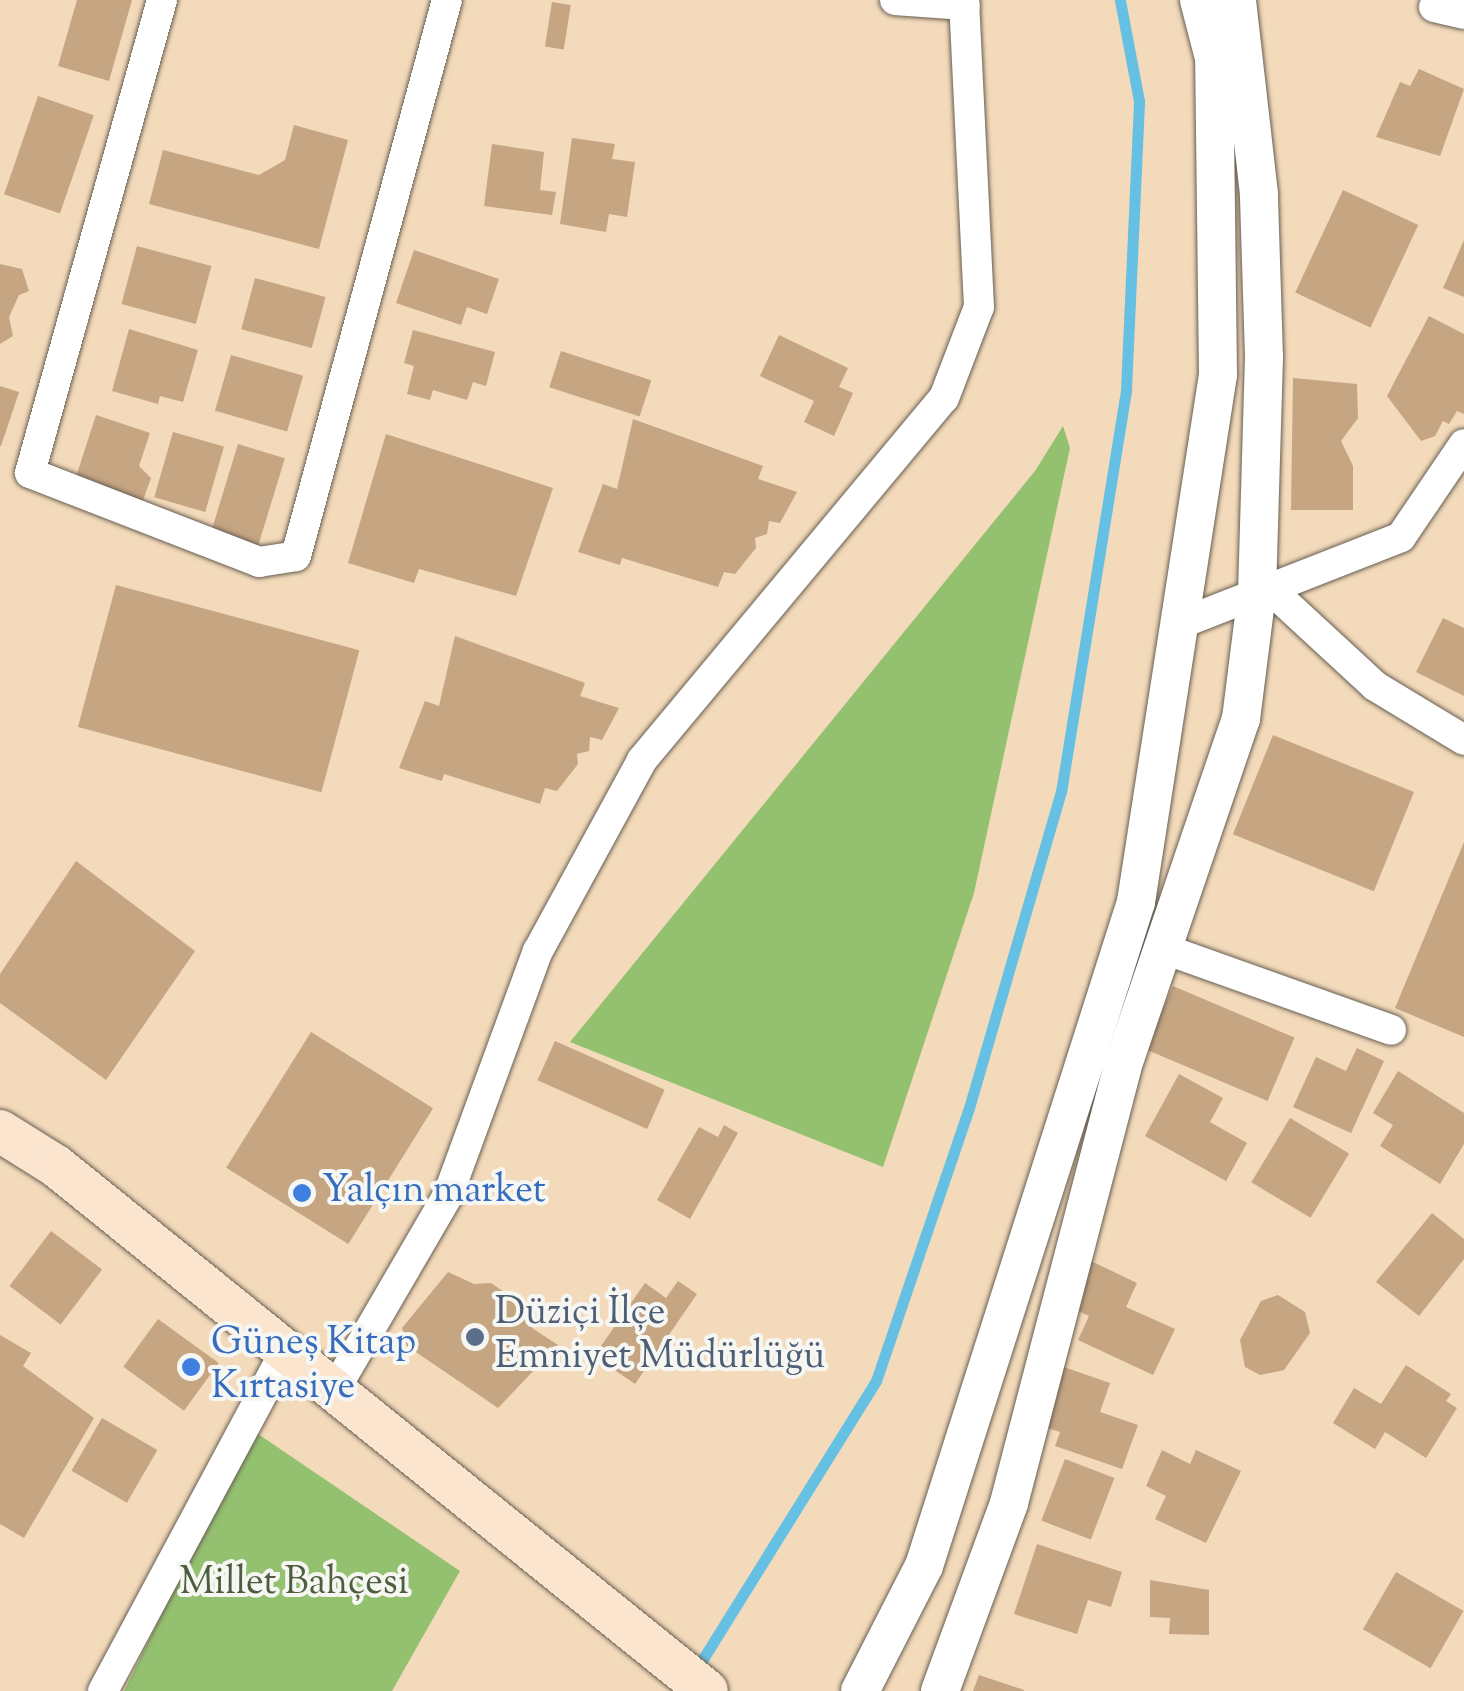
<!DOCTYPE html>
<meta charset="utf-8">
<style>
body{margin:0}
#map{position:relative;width:1464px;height:1691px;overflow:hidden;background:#f3daba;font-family:"Sorts Mill Goudy",serif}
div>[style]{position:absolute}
.green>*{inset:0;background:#94c170}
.stream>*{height:11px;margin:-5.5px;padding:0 5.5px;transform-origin:5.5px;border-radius:5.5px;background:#65c0e3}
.building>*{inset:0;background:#c5a582;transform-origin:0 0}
.roads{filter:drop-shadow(0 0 2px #675e53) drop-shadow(0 0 2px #675e53)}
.minor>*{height:30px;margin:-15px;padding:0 15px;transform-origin:15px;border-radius:15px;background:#fff}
.tertiary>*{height:38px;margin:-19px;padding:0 19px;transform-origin:19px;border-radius:19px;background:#fff}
.secondary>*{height:42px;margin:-21px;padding:0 21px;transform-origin:21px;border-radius:21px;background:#fbe5cf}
.dots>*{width:28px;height:28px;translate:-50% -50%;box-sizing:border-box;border:5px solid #f6f6f2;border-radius:50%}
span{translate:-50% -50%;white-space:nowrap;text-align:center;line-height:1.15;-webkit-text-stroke:8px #f6f6f2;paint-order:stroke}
.shop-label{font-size:38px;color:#366cbe}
.left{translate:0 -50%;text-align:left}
.service-label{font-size:38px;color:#4e5e75}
.park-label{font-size:38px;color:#4c5e3e}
</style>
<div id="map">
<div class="green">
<div style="clip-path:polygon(1063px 426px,1070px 448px,974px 893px,883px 1167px,570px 1042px,1035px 471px)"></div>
<div style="clip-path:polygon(252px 1430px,460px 1571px,392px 1691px,124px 1691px)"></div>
</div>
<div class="stream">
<div style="left:696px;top:1670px;width:340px;rotate:-58.1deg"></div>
<div style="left:876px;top:1381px;width:288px;rotate:-71.2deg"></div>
<div style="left:969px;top:1108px;width:329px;rotate:-73.8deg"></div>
<div style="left:1061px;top:792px;width:408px;rotate:-80.8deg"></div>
<div style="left:1126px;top:389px;width:288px;rotate:-87.4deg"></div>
<div style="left:1139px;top:101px;width:103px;rotate:-100.7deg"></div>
</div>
<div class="building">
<div style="clip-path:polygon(77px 0,132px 0,109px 81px,58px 66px)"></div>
<div style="left:552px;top:2px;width:19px;height:45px;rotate:9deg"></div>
<div style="clip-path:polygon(1419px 69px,1464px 89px,1440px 156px,1376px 137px,1400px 82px,1410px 86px)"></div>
<div style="left:38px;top:96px;width:59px;height:104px;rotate:19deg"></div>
<div style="clip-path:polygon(294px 125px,348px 140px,319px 249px,149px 204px,163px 150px,259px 175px,285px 160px)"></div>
<div style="clip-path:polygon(572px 138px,615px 144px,612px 159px,635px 162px,627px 217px,609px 214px,606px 232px,560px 224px)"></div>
<div style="clip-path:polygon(492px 144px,544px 152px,540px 190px,556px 192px,552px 215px,484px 206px)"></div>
<div style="left:1343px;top:190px;width:83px;height:113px;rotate:25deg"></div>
<div style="clip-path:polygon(1464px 240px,1464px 297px,1443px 288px)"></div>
<div style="left:137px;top:246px;width:77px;height:60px;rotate:15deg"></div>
<div style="clip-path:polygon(414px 250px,499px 279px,487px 314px,467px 307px,461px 325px,396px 303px)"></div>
<div style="clip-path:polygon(0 264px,22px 269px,29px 291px,19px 295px,9px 317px,13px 336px,0 344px)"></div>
<div style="left:255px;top:278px;width:73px;height:53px;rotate:15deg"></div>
<div style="clip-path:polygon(1429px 316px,1464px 334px,1464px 414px,1457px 411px,1449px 424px,1443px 421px,1435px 436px,1421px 441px,1387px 396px)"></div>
<div style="clip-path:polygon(129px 329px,198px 350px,183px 402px,160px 396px,158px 404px,112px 391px)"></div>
<div style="clip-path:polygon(413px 330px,495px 352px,486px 386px,473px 382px,467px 400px,433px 390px,430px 400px,407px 394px,414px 366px,404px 363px)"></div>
<div style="clip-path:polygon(779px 335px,848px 368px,839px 387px,853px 393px,834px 436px,804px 422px,814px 401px,760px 376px)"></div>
<div style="left:561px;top:351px;width:95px;height:38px;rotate:18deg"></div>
<div style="left:231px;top:355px;width:75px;height:58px;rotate:16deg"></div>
<div style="clip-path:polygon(1293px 378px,1357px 384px,1358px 418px,1341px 441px,1353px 466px,1353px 510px,1291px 510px)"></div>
<div style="clip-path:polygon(0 386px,19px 392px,1px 446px,0 446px)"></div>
<div style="clip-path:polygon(96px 415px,150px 433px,139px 466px,151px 478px,142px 503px,75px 480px)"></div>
<div style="clip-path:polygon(633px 419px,763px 466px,758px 479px,797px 492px,780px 523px,769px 521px,767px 534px,755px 538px,756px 548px,735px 574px,724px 572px,718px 587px,622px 558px,620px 565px,578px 552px,603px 484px,617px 489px)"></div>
<div style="left:173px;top:432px;width:53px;height:68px;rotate:16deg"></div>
<div style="clip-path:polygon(386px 434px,553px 488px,516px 596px,419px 569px,414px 583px,348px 563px)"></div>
<div style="left:238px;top:444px;width:49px;height:91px;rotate:17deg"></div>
<div style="left:116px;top:585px;width:252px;height:147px;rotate:15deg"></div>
<div style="clip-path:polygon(1443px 618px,1464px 628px,1464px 696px,1416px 672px)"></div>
<div style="clip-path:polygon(455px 636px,585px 683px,580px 696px,619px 708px,602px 740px,590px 737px,589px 751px,577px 754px,578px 764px,557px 791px,545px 788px,540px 804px,444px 774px,442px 781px,399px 768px,425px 701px,439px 706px)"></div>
<div style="left:1273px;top:735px;width:152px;height:107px;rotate:22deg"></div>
<div style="clip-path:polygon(1464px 842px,1464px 1037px,1395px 1008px)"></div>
<div style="clip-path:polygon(76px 861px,195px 951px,106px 1080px,0 1003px,0 974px)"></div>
<div style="left:1173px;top:986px;width:132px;height:69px;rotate:23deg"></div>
<div style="left:311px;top:1032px;width:144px;height:160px;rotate:32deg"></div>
<div style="left:555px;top:1041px;width:120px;height:43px;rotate:24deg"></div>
<div style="clip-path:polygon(1357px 1048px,1384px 1061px,1351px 1133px,1293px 1107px,1316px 1057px,1346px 1071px)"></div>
<div style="clip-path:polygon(1398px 1071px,1464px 1113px,1464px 1144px,1440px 1184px,1380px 1146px,1393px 1125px,1373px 1113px)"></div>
<div style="clip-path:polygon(1179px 1074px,1223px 1098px,1210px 1122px,1247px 1143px,1226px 1181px,1145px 1136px)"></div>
<div style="left:1290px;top:1118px;width:69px;height:75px;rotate:31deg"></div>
<div style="clip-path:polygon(724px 1125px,738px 1133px,690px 1219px,657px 1200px,699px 1127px,718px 1137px)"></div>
<div style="clip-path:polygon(1432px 1213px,1464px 1239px,1464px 1259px,1419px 1316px,1376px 1282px)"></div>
<div style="left:51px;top:1231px;width:64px;height:69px;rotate:37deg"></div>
<div style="clip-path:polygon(1091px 1261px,1137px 1283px,1126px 1307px,1175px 1329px,1153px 1375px,1078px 1340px,1089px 1316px,1070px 1307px)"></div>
<div style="clip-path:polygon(448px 1272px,474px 1284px,491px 1283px,532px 1311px,532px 1328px,558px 1345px,498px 1408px,407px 1346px,402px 1328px)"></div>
<div style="clip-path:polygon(678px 1281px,697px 1294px,635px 1384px,594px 1356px,645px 1283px,666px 1298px)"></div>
<div style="clip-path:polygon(1278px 1295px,1305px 1312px,1310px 1333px,1284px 1370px,1260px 1375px,1245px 1367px,1240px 1340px,1261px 1301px)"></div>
<div style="left:158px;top:1319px;width:75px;height:59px;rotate:36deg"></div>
<div style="clip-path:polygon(0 1335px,31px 1353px,23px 1366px,94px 1418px,24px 1538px,0 1524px)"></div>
<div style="clip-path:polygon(1406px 1365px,1451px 1394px,1446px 1401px,1457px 1408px,1426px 1458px,1385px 1432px,1375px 1449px,1333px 1423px,1354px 1388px,1381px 1404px)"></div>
<div style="clip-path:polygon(1061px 1366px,1110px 1383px,1100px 1412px,1138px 1425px,1122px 1469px,1055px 1446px,1060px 1432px,1041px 1426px)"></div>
<div style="left:102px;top:1418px;width:64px;height:61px;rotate:30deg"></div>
<div style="clip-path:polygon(1162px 1450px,1190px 1464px,1196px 1450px,1241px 1471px,1206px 1543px,1155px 1519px,1166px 1496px,1146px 1486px)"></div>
<div style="left:1065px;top:1459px;width:53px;height:66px;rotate:21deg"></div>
<div style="clip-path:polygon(1037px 1544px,1122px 1572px,1111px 1607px,1088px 1600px,1077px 1634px,1014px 1614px)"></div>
<div style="left:1396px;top:1572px;width:78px;height:66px;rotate:30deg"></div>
<div style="clip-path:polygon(1150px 1580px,1209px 1590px,1209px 1635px,1169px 1634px,1170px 1618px,1150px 1617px)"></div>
<div style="clip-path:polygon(979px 1675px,1024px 1690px,1024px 1691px,973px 1691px)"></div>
</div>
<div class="roads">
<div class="minor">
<div style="left:162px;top:0;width:491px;rotate:105.6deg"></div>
<div style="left:30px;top:473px;width:246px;rotate:21.2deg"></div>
<div style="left:259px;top:562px;width:37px;rotate:-9deg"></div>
<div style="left:296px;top:556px;width:576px;rotate:-74.81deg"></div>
<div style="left:895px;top:0;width:70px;rotate:4.1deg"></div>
<div style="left:1434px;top:7px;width:31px;rotate:13deg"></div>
<div style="left:1270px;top:589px;width:143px;rotate:42.7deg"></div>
<div style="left:1375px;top:686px;width:104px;rotate:31.2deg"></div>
<div style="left:1182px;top:623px;width:235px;rotate:-21.4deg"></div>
<div style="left:1401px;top:537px;width:112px;rotate:-55.9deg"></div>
<div style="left:1164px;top:949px;width:241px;rotate:19.6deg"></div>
<div style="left:334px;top:1391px;width:227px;rotate:-59.8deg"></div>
<div style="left:448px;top:1195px;width:260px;rotate:-69.8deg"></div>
<div style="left:538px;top:951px;width:217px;rotate:-61.4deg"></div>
<div style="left:642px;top:760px;width:471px;rotate:-50.2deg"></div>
<div style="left:944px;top:398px;width:97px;rotate:-69deg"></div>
<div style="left:979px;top:307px;width:307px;rotate:-92.8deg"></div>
<div style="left:103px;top:1691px;width:386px;rotate:-61.8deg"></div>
</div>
<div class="tertiary">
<div style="left:860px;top:1691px;width:140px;rotate:-62.9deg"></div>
<div style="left:924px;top:1566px;width:697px;rotate:-72.29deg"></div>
<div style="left:1136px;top:902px;width:533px;rotate:-81.16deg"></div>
<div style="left:1218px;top:375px;width:317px;rotate:-90.7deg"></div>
<div style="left:1214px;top:58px;width:60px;rotate:-104.5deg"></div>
<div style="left:940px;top:1691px;width:200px;rotate:-69.8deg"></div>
<div style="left:1009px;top:1503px;width:449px;rotate:-75.4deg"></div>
<div style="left:1122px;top:1068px;width:369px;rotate:-71.2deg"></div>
<div style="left:1241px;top:719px;width:127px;rotate:-82.8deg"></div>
<div style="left:1257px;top:593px;width:236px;rotate:-88.3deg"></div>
<div style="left:1264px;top:357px;width:163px;rotate:-91.8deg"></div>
<div style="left:1259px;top:194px;width:195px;rotate:-96.5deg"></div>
</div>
<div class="secondary">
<div style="left:0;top:1131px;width:66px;rotate:32deg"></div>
<div style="left:56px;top:1166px;width:836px;rotate:38.88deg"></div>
</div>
</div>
<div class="dots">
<div style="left:302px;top:1193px;background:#3f7fe0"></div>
<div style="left:475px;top:1337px;background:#5c6f8a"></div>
<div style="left:191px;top:1367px;background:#3f7fe0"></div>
</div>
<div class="shop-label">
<span class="left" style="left:322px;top:1193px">Yalçın market</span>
<span class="left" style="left:211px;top:1367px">Güneş Kitap<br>Kırtasiye</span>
</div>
<div class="service-label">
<span class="left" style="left:495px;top:1337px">Düziçi İlçe<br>Emniyet Müdürlüğü</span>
</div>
<div class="park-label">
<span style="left:294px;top:1585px">Millet Bahçesi</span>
</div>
</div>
